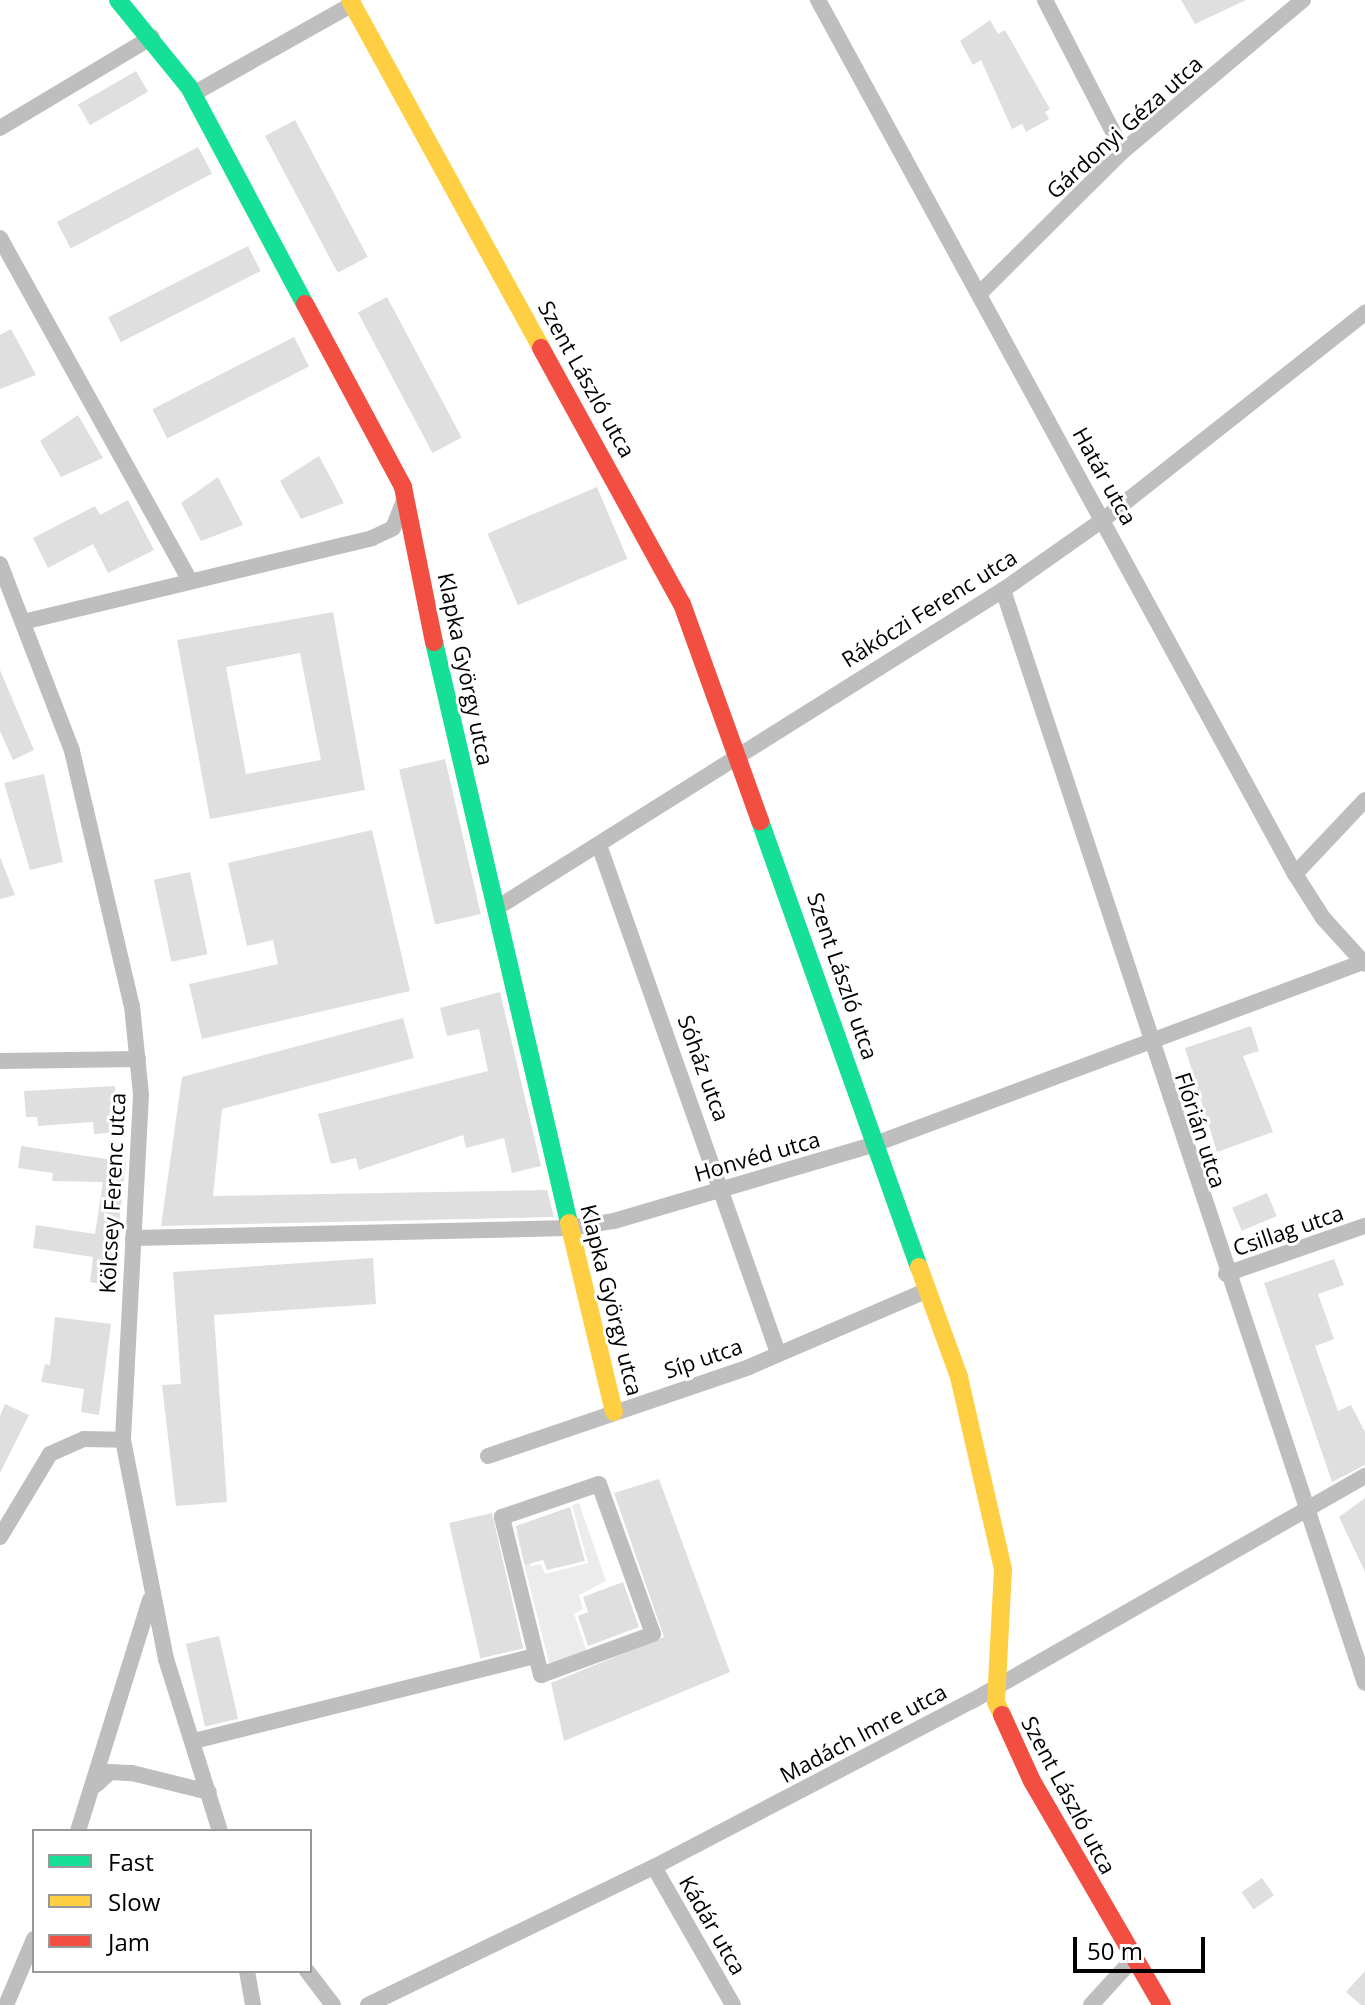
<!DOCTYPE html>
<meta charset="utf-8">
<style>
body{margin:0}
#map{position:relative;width:1365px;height:2005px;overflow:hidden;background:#fff;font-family:"Open Sans",sans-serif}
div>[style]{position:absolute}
.green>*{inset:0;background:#ececec}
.building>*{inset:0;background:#dfdfdf;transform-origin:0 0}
.street>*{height:16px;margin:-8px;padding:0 8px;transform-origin:8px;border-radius:8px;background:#bebebe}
.fast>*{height:18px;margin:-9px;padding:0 9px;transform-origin:9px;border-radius:9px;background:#16e098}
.slow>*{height:18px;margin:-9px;padding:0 9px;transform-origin:9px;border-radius:9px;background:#ffcf43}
.jam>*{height:18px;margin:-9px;padding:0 9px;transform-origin:9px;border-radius:9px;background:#f24e42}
span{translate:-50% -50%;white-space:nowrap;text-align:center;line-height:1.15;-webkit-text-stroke:6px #fff;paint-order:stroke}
.street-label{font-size:22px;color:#000}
.legend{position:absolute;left:32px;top:1829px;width:280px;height:144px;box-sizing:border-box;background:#fff;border:2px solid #999;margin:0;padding:10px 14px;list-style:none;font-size:24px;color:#000}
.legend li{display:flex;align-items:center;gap:16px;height:40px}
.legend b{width:40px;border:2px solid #999}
.scale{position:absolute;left:1073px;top:1937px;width:132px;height:36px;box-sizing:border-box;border:4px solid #000;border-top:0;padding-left:10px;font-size:24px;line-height:28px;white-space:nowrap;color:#000;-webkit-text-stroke:6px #fff;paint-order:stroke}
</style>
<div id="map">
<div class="green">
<div style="clip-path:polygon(579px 1503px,606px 1581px,579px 1595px,583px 1609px,574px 1614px,587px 1652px,550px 1666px,515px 1528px,531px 1566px,541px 1564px,545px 1574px,588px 1563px,572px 1505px)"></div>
</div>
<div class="building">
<div style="clip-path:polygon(1181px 0,1246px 0,1195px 24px)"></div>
<div style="clip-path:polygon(990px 20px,998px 34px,1005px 30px,1050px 109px,1045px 112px,1049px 119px,1026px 132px,1022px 124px,1012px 129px,981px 60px,973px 65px,960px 41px)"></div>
<div style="left:136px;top:71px;width:24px;height:67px;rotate:60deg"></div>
<div style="left:295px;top:120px;width:155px;height:34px;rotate:62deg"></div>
<div style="left:198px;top:147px;width:30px;height:160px;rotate:62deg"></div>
<div style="left:248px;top:246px;width:28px;height:157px;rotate:63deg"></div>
<div style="left:387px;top:297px;width:159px;height:33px;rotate:62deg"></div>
<div style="clip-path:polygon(11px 329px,36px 375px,0 389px,0 335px)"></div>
<div style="left:294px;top:337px;width:33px;height:159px;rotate:63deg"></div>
<div style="clip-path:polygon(78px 415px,103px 458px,61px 477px,40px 441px)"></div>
<div style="clip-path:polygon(319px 456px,344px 503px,301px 519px,280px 481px)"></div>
<div style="clip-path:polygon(218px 477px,243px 525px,201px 541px,181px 503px)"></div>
<div style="left:597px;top:487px;width:78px;height:119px;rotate:67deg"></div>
<div style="clip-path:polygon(128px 500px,154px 550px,108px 573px,93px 544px,48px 568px,33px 538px,95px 506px,100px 515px)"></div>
<div style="clip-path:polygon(evenodd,333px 612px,365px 790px,210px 819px,177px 640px,333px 612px,300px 653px,321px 760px,246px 774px,226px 667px,300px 653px)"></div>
<div style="clip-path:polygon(0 670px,34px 750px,13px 760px,0 731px)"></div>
<div style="left:445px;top:759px;width:159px;height:47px;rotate:77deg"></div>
<div style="clip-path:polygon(44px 774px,63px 862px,30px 870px,4px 783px)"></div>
<div style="clip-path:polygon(372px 830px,410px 991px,202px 1039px,189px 984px,278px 964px,273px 940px,247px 946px,228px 863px)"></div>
<div style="clip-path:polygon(0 857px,15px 895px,0 899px)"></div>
<div style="left:190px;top:872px;width:84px;height:37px;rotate:78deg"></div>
<div style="clip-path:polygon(500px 992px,541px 1166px,512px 1173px,504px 1138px,466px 1148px,463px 1135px,359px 1170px,356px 1158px,331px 1164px,318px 1114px,488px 1071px,479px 1029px,447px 1036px,440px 1008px)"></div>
<div style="clip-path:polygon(403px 1018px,414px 1058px,222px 1109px,213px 1196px,547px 1190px,554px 1217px,161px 1226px,182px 1077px)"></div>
<div style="clip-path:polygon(1251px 1026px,1259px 1051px,1243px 1056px,1273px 1132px,1217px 1152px,1185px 1048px)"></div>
<div style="clip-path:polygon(115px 1086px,118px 1132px,94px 1134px,93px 1122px,38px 1126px,37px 1117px,26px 1117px,24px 1091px)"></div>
<div style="clip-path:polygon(21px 1146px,126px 1162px,112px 1286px,90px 1282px,93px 1257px,33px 1248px,36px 1225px,95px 1234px,103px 1182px,52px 1181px,53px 1173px,18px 1168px)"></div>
<div style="left:1267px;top:1193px;width:25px;height:38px;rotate:67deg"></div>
<div style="clip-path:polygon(373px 1258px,376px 1304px,214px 1315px,227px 1502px,176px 1506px,162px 1385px,181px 1384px,173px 1272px)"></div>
<div style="clip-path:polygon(1334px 1259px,1344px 1285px,1318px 1294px,1334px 1339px,1315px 1346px,1338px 1411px,1351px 1405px,1365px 1432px,1365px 1465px,1332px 1482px,1264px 1283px)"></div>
<div style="clip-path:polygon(55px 1317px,111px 1324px,99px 1415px,81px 1412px,84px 1389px,41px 1382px,45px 1364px,50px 1365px)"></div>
<div style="clip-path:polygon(5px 1404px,29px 1415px,0 1473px,0 1416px)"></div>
<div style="clip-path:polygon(659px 1479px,730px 1672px,564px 1741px,551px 1683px,664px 1637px,614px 1493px)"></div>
<div style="clip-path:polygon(1365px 1498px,1365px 1572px,1339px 1517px)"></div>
<div style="clip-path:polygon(570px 1507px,585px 1561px,547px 1570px,543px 1560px,525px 1565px,516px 1526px)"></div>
<div style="left:492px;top:1513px;width:139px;height:44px;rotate:77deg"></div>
<div style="clip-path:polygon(623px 1582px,639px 1627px,588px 1646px,578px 1616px,588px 1612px,583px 1597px)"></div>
<div style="left:219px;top:1636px;width:85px;height:34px;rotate:77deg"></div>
<div style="left:1262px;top:1878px;width:21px;height:25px;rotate:55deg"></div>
<div style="clip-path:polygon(1365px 1971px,1365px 2005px,1361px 2005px,1346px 1992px)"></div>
</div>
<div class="street">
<div style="left:818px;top:0;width:996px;rotate:61.38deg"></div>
<div style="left:1295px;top:874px;width:52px;rotate:57.5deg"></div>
<div style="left:1323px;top:918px;width:62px;rotate:47.6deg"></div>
<div style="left:1045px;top:0;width:170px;rotate:62.7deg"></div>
<div style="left:193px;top:94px;width:184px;rotate:-29.4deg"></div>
<div style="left:0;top:128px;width:177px;rotate:-30.9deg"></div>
<div style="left:0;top:238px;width:390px;rotate:61deg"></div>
<div style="left:980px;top:293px;width:202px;rotate:-44.8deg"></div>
<div style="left:1123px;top:151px;width:235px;rotate:-40deg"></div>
<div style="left:0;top:564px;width:200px;rotate:68.9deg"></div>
<div style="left:72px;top:751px;width:262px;rotate:76.8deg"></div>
<div style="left:132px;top:1006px;width:89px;rotate:84.2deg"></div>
<div style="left:141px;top:1095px;width:345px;rotate:93deg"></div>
<div style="left:123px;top:1440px;width:223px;rotate:78.9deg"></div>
<div style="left:166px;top:1659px;width:180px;rotate:72.6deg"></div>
<div style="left:1003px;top:590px;width:1151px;rotate:71.68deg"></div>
<div style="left:23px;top:622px;width:359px;rotate:-13.5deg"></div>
<div style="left:372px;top:538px;width:23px;rotate:-25deg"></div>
<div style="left:393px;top:528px;width:31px;rotate:-68deg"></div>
<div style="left:599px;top:845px;width:539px;rotate:70.59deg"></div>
<div style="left:1295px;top:874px;width:102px;rotate:-46.6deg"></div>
<div style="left:495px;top:909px;width:600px;rotate:-32.13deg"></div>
<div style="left:1003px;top:590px;width:123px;rotate:-35.1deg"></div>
<div style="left:1104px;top:519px;width:333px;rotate:-38.3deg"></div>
<div style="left:0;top:1061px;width:138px;rotate:-0.8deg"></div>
<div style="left:133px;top:1238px;width:436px;rotate:-1.3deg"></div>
<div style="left:569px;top:1228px;width:46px;rotate:-8.8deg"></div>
<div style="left:614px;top:1221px;width:272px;rotate:-16.4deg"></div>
<div style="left:875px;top:1144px;width:521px;rotate:-20.45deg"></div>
<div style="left:1226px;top:1274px;width:147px;rotate:-19.1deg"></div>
<div style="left:488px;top:1456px;width:276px;rotate:-18.8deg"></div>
<div style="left:749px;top:1367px;width:195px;rotate:-23.3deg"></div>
<div style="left:599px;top:1484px;width:159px;rotate:70.2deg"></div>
<div style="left:653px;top:1634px;width:119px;rotate:159.9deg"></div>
<div style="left:541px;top:1675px;width:163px;rotate:-103.9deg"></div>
<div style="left:502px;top:1517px;width:102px;rotate:-18.8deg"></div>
<div style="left:0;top:1537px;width:97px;rotate:-58.9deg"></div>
<div style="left:50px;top:1454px;width:37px;rotate:-24deg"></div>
<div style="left:84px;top:1439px;width:39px;rotate:1deg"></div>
<div style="left:194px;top:1741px;width:352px;rotate:-14deg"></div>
<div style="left:96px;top:1785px;width:19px;rotate:-43deg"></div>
<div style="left:110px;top:1772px;width:22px;rotate:3deg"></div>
<div style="left:132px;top:1773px;width:79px;rotate:13.9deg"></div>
<div style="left:78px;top:1831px;width:242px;rotate:-72.7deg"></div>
<div style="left:654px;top:1867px;width:159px;rotate:60.2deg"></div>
<div style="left:247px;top:1971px;width:35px;rotate:80deg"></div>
<div style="left:307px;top:1971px;width:43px;rotate:52.6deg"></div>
<div style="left:6px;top:2005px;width:72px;rotate:-67deg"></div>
<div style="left:368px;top:2005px;width:318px;rotate:-25.8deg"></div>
<div style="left:654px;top:1867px;width:359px;rotate:-27.6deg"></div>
<div style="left:972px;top:1701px;width:453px;rotate:-29.8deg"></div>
<div style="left:1091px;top:2005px;width:62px;rotate:-47.6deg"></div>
</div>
<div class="fast">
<div style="left:118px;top:0;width:112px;rotate:50.8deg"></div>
<div style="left:189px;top:87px;width:246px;rotate:61.9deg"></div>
<div style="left:434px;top:642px;width:596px;rotate:76.92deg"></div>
<div style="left:760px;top:821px;width:473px;rotate:70.4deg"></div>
</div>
<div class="slow">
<div style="left:350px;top:0;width:397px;rotate:61.2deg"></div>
<div style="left:569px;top:1223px;width:194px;rotate:76.6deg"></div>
<div style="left:919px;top:1267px;width:117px;rotate:70deg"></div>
<div style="left:959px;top:1377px;width:197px;rotate:77.1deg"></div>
<div style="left:1003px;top:1569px;width:133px;rotate:93deg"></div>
<div style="left:996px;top:1702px;width:14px;rotate:65deg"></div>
</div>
<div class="jam">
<div style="left:305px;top:304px;width:208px;rotate:61.8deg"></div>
<div style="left:403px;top:487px;width:158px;rotate:78.7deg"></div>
<div style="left:541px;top:348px;width:292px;rotate:61.2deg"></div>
<div style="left:682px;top:604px;width:231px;rotate:70.2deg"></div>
<div style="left:1002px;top:1715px;width:72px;rotate:65.6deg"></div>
<div style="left:1032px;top:1781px;width:259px;rotate:59.9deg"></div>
</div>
<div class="street-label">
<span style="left:1124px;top:127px;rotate:-42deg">Gárdonyi Géza utca</span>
<span style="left:587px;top:379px;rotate:61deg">Szent László utca</span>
<span style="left:1105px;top:476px;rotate:61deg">Határ utca</span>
<span style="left:929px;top:608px;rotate:-32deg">Rákóczi Ferenc utca</span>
<span style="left:466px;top:669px;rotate:78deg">Klapka György utca</span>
<span style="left:843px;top:976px;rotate:71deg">Szent László utca</span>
<span style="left:704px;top:1068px;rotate:70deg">Sóház utca</span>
<span style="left:1201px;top:1130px;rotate:72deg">Flórián utca</span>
<span style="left:757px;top:1156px;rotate:-16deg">Honvéd utca</span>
<span style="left:112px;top:1193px;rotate:-87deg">Kölcsey Ferenc utca</span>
<span style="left:1288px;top:1230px;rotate:-19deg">Csillag utca</span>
<span style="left:612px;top:1300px;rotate:76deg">Klapka György utca</span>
<span style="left:703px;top:1358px;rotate:-19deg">Síp utca</span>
<span style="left:863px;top:1733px;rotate:-28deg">Madách Imre utca</span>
<span style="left:1069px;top:1795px;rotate:62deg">Szent László utca</span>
<span style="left:713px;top:1925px;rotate:60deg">Kádár utca</span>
</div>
<ul class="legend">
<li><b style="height:10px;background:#16e098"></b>Fast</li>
<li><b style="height:10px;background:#ffcf43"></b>Slow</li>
<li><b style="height:10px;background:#f24e42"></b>Jam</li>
</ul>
<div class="scale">50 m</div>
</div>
